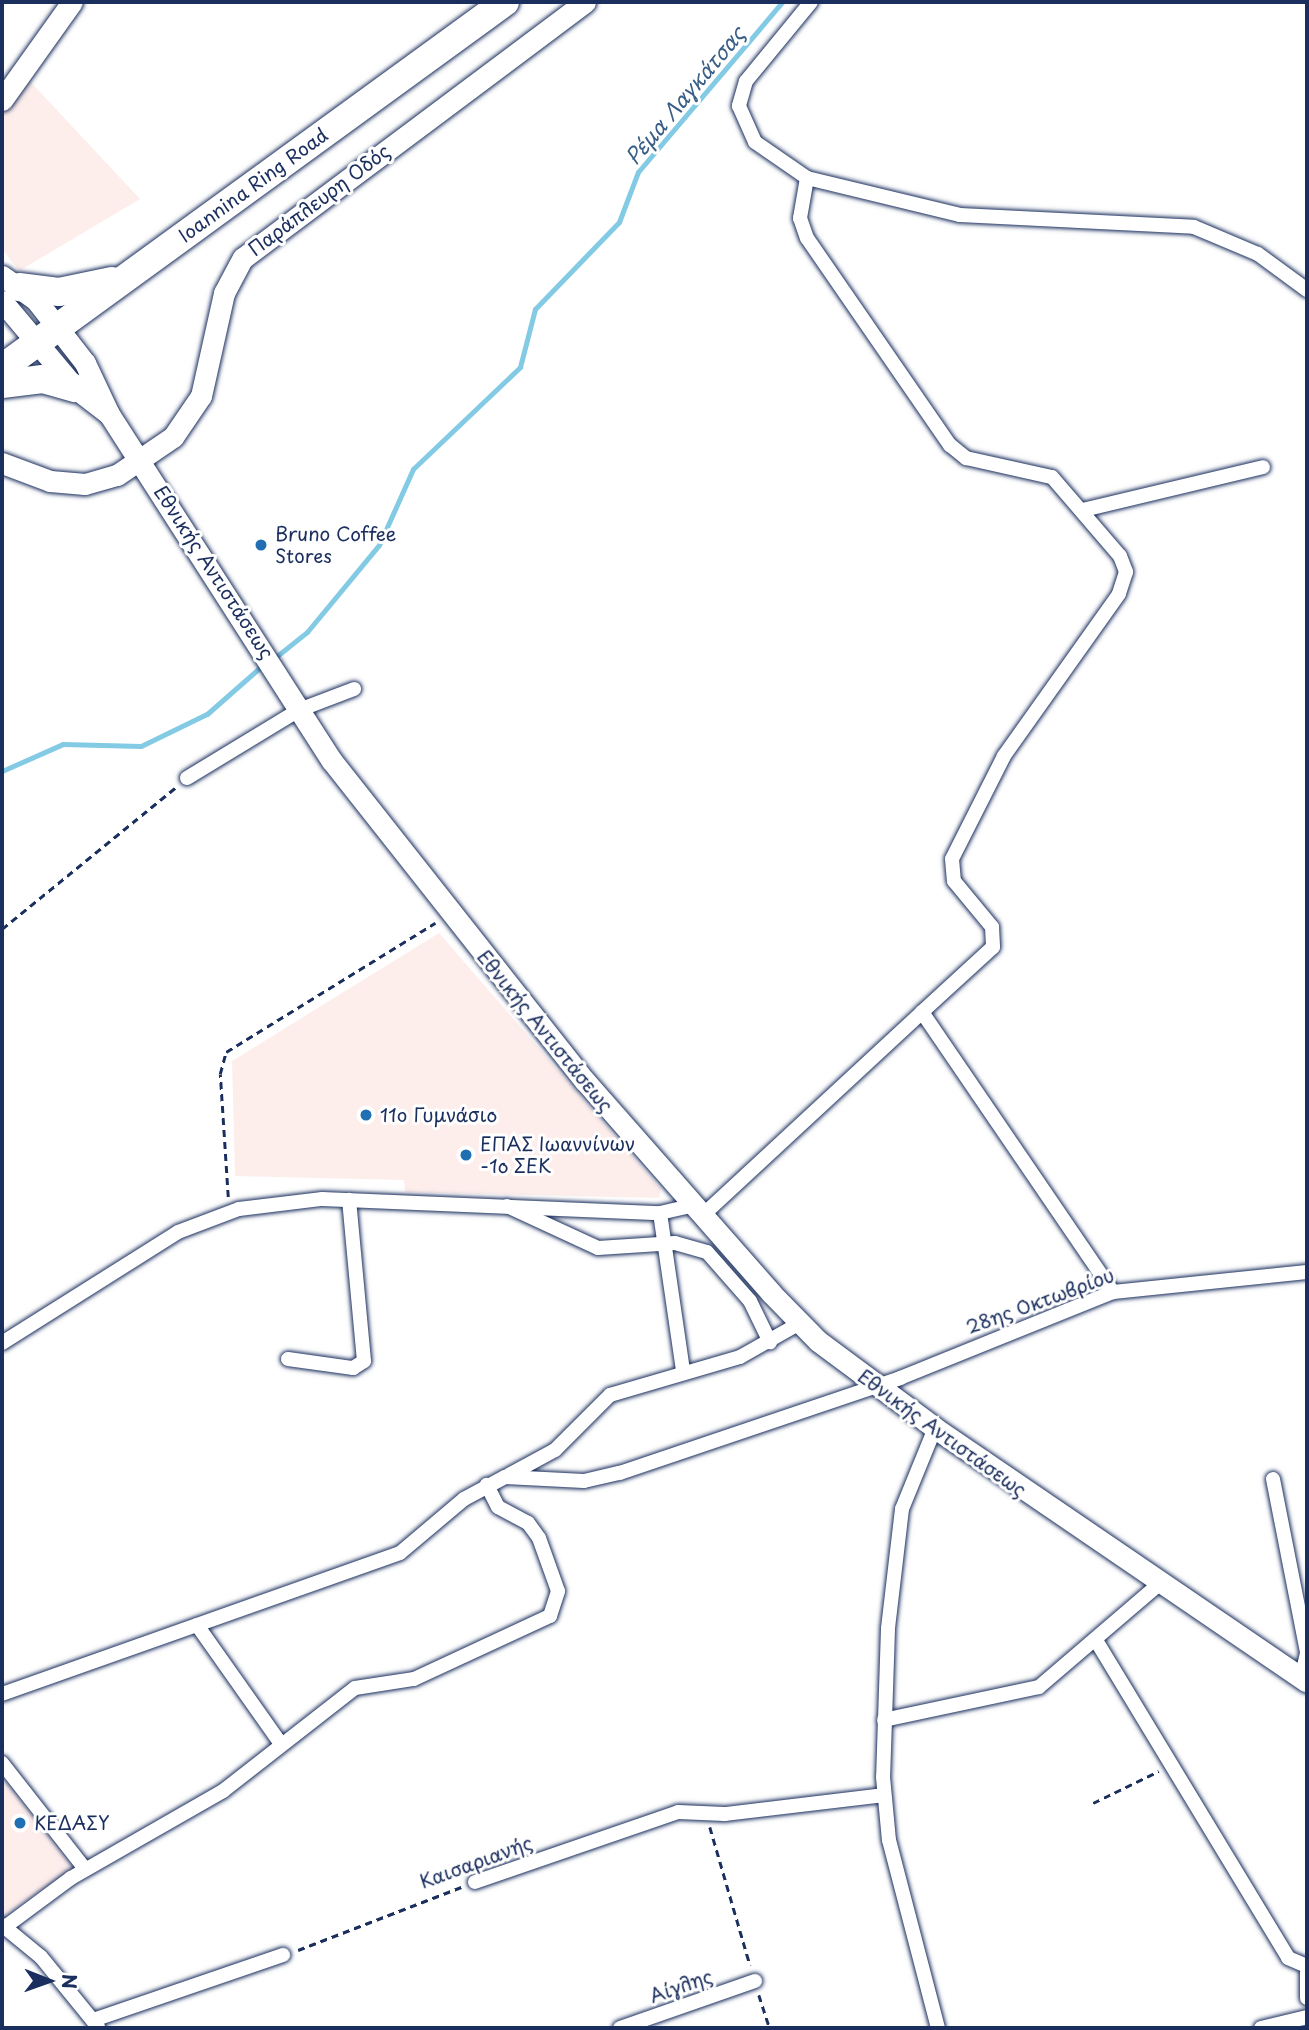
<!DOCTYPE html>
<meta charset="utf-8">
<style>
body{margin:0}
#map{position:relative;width:1309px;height:2030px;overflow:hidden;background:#fff;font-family:"Playpen Sans",sans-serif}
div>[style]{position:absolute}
.built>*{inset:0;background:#fdeeec}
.stream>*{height:5px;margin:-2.5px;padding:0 2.5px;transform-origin:2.5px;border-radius:2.5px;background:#83cae4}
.path>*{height:2.5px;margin-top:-1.25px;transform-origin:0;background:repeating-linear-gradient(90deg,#1b2f5e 0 7px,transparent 0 12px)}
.roads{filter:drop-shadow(0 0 2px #1b2f5e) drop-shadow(0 0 2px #1b2f5e)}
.street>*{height:14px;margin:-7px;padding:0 7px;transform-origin:7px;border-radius:7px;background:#fff}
.secondary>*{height:21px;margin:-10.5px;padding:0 10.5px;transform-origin:10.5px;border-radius:10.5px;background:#fff}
.highway>*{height:28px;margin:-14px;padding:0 14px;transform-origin:14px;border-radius:14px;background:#fff}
.dots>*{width:19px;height:19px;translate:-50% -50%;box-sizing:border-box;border:4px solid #fff;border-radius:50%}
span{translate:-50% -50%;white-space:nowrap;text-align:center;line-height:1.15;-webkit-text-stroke:6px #fff;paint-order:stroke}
.street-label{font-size:19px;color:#1b2f5e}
.poi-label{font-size:19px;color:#1b2f5e}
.left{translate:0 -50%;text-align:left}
.water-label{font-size:21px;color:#3a5e86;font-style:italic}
.frame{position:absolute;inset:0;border:4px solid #1b2f5e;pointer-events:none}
.north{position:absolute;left:14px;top:1946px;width:70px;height:70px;-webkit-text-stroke:5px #fff;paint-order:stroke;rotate:91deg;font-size:19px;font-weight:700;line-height:28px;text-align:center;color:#1b2f5e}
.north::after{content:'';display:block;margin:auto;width:24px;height:32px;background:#1b2f5e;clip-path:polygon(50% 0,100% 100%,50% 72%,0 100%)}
</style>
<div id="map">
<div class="built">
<div style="clip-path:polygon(26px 77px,140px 199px,19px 271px,2px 249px,2px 109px)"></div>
<div style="clip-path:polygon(439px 933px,661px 1189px,659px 1198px,405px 1192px,404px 1180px,235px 1176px,232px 1061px)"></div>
<div style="clip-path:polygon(2px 1778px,73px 1868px,3px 1916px,2px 1915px)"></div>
</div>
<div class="stream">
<div style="left:272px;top:660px;width:45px;rotate:-38.7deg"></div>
<div style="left:307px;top:632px;width:113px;rotate:-50.4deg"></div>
<div style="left:379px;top:545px;width:83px;rotate:-65.9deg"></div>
<div style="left:413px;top:469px;width:148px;rotate:-43.6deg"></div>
<div style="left:520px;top:367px;width:60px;rotate:-75.5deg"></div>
<div style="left:535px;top:309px;width:121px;rotate:-46deg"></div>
<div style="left:619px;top:222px;width:53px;rotate:-69.2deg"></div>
<div style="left:638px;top:172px;width:223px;rotate:-49.7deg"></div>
<div style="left:2px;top:771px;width:67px;rotate:-23.9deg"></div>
<div style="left:63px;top:744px;width:78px;rotate:1.5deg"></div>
<div style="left:141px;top:746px;width:73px;rotate:-25.9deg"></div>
<div style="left:207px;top:714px;width:76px;rotate:-41.3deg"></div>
</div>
<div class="path">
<div style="left:2px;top:929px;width:225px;rotate:-39.2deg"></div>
<div style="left:228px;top:1197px;width:123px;rotate:-93.7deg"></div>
<div style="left:220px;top:1074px;width:23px;rotate:-75deg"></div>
<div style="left:226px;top:1052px;width:246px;rotate:-31.7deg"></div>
<div style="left:1093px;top:1803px;width:73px;rotate:-25.9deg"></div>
<div style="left:710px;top:1827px;width:144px;rotate:73.8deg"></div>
<div style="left:298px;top:1950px;width:175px;rotate:-21.1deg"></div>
<div style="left:759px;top:1995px;width:35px;rotate:72deg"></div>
</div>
<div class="roads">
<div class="street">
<div style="left:811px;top:2px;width:102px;rotate:129.4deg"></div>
<div style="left:746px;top:81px;width:26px;rotate:106deg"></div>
<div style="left:739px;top:106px;width:39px;rotate:66deg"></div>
<div style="left:755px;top:142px;width:63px;rotate:34.7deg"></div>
<div style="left:807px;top:178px;width:157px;rotate:13.6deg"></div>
<div style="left:960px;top:215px;width:234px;rotate:2.9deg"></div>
<div style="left:1194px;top:227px;width:69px;rotate:22.9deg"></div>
<div style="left:1258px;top:254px;width:61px;rotate:36.3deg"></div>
<div style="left:807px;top:178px;width:41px;rotate:99.9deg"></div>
<div style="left:800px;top:218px;width:21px;rotate:71deg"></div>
<div style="left:807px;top:238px;width:252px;rotate:55.4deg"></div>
<div style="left:950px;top:445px;width:21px;rotate:39deg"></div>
<div style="left:966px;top:458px;width:88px;rotate:12.5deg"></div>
<div style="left:1052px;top:477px;width:104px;rotate:49.3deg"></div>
<div style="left:1120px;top:556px;width:17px;rotate:69deg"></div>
<div style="left:1126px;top:572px;width:23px;rotate:108deg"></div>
<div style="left:1119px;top:594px;width:199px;rotate:125.4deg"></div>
<div style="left:1004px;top:756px;width:115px;rotate:116.8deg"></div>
<div style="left:952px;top:859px;width:22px;rotate:85deg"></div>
<div style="left:954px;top:881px;width:60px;rotate:50.4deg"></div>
<div style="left:992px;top:927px;width:20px;rotate:87deg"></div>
<div style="left:993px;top:947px;width:96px;rotate:137.5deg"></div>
<div style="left:1083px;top:510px;width:185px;rotate:-13.4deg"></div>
<div style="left:187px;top:778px;width:131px;rotate:-31.3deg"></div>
<div style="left:299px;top:710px;width:59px;rotate:-20.9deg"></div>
<div style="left:507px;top:1206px;width:100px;rotate:24.8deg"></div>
<div style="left:598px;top:1248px;width:77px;rotate:-3.7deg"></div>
<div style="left:675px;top:1243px;width:33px;rotate:16deg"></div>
<div style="left:707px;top:1252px;width:65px;rotate:48.7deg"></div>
<div style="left:750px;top:1301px;width:46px;rotate:64deg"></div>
<div style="left:660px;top:1213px;width:159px;rotate:81.7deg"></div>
<div style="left:703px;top:1215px;width:299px;rotate:-42.8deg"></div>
<div style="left:922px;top:1012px;width:339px;rotate:55.7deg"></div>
<div style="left:2px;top:1343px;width:208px;rotate:-32.2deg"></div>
<div style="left:178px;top:1232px;width:65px;rotate:-20.7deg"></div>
<div style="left:239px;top:1209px;width:84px;rotate:-6.9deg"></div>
<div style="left:322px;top:1199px;width:338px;rotate:2.4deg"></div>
<div style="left:660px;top:1213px;width:35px;rotate:-13deg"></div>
<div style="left:288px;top:1359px;width:66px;rotate:7.9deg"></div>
<div style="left:353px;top:1368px;width:13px;rotate:-32deg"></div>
<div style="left:364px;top:1361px;width:162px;rotate:-95.3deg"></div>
<div style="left:935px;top:1428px;width:87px;rotate:112.2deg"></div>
<div style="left:902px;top:1509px;width:121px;rotate:96.7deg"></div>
<div style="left:888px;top:1629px;width:148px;rotate:91.9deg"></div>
<div style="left:883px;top:1777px;width:63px;rotate:84.6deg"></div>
<div style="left:889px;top:1840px;width:194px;rotate:75.4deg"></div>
<div style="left:509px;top:1475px;width:52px;rotate:-28.5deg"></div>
<div style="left:555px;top:1450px;width:78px;rotate:-45deg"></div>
<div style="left:610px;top:1395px;width:135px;rotate:-16.3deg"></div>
<div style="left:740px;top:1357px;width:69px;rotate:-29.5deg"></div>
<div style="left:1273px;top:1479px;width:177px;rotate:78.9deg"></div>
<div style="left:1307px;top:1653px;width:26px;rotate:103deg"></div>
<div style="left:197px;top:1625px;width:146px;rotate:54.8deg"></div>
<div style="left:1097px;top:1642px;width:369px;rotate:58.8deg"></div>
<div style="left:1288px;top:1958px;width:21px;rotate:23deg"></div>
<div style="left:2px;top:1694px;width:422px;rotate:-19.5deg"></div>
<div style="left:400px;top:1553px;width:84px;rotate:-40.2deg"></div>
<div style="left:464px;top:1499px;width:47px;rotate:-28.2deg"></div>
<div style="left:505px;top:1477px;width:79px;rotate:2.9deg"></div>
<div style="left:584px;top:1481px;width:37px;rotate:-13deg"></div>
<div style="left:620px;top:1473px;width:296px;rotate:-18.7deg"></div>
<div style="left:900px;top:1378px;width:230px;rotate:-22deg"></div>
<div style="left:1113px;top:1292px;width:195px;rotate:-5.9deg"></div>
<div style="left:884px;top:1720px;width:158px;rotate:-12deg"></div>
<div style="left:1039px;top:1687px;width:158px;rotate:-40.6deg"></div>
<div style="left:2px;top:1763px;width:135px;rotate:51.9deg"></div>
<div style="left:475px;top:1882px;width:215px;rotate:-19deg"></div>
<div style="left:678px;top:1812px;width:47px;rotate:2.4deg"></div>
<div style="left:725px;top:1814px;width:160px;rotate:-6.8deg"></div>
<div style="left:2px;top:1925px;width:50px;rotate:39.4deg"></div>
<div style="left:41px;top:1957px;width:90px;rotate:50.8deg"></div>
<div style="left:5px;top:1927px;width:82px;rotate:-36.6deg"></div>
<div style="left:71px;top:1878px;width:175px;rotate:-29.8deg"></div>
<div style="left:223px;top:1791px;width:167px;rotate:-38deg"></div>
<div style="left:355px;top:1688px;width:60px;rotate:-8.7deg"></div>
<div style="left:414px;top:1679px;width:150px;rotate:-24.9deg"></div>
<div style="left:550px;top:1616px;width:26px;rotate:-72deg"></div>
<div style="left:558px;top:1591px;width:56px;rotate:-109.7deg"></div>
<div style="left:539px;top:1538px;width:19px;rotate:-126deg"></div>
<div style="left:528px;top:1523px;width:34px;rotate:-152deg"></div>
<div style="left:498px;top:1507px;width:25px;rotate:-117deg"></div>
<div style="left:1307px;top:1972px;width:26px;rotate:90deg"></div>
<div style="left:93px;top:2020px;width:201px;rotate:-18.9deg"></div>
<div style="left:620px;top:2028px;width:143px;rotate:-19.2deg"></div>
<div style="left:1261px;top:2028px;width:47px;rotate:-13.4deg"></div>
</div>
<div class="secondary">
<div style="left:2px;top:100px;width:120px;rotate:-54.5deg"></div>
<div style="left:2px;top:276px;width:42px;rotate:35.2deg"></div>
<div style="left:36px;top:300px;width:80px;rotate:52.1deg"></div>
<div style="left:85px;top:363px;width:56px;rotate:64.8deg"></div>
<div style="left:109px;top:414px;width:412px;rotate:57.3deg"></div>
<div style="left:332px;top:761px;width:408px;rotate:51.7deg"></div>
<div style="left:585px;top:1081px;width:282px;rotate:48.7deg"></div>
<div style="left:771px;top:1293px;width:67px;rotate:45.6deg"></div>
<div style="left:818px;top:1341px;width:146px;rotate:36.6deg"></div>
<div style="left:935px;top:1428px;width:450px;rotate:34.3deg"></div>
<div style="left:2px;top:301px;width:114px;rotate:50deg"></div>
<div style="left:75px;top:388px;width:43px;rotate:37.4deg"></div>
<div style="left:2px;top:463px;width:51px;rotate:20.6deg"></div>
<div style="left:50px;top:481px;width:35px;rotate:5deg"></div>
<div style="left:85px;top:484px;width:33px;rotate:-16deg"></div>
<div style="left:117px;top:475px;width:68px;rotate:-34.2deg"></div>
<div style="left:173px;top:437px;width:50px;rotate:-55.7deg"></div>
<div style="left:201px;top:396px;width:106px;rotate:-77.4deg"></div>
<div style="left:224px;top:293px;width:40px;rotate:-62deg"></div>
<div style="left:243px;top:258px;width:427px;rotate:-36.8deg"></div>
</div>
<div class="highway">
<div style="left:19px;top:287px;width:40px;rotate:7.1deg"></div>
<div style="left:59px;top:292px;width:54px;rotate:-11.7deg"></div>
<div style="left:2px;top:368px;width:622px;rotate:-36.04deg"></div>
<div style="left:2px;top:384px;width:41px;rotate:-7deg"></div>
<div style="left:43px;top:379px;width:33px;rotate:16deg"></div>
</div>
</div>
<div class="dots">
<div style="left:261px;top:545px;background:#1f6fb2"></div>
<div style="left:366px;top:1115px;background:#1f6fb2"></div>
<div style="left:466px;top:1155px;background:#1f6fb2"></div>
<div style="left:20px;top:1823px;background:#1f6fb2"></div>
</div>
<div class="street-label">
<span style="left:253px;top:185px;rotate:-36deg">Ioannina Ring Road</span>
<span style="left:319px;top:200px;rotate:-37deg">Παράπλευρη Οδός</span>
<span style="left:214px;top:572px;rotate:57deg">Εθνικής Αντιστάσεως</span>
<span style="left:545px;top:1031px;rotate:51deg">Εθνικής Αντιστάσεως</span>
<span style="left:1040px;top:1301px;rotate:-20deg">28ης Οκτωβρίου</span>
<span style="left:942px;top:1433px;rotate:36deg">Εθνικής Αντιστάσεως</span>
<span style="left:476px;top:1862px;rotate:-20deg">Καισαριανής</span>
<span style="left:681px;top:1986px;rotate:-19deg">Αίγλης</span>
</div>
<div class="poi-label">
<span class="left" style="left:275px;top:545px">Bruno Coffee<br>Stores</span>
<span class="left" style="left:380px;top:1115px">11o Γυμνάσιο</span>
<span class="left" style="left:480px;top:1155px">ΕΠΑΣ Ιωαννίνων<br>-1ο ΣΕΚ</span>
<span class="left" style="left:34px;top:1823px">ΚΕΔΑΣΥ</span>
</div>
<div class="water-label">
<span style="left:684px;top:95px;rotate:-50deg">Ρέμα Λαγκάτσας</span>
</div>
<div class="frame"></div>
<div class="north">N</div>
</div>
